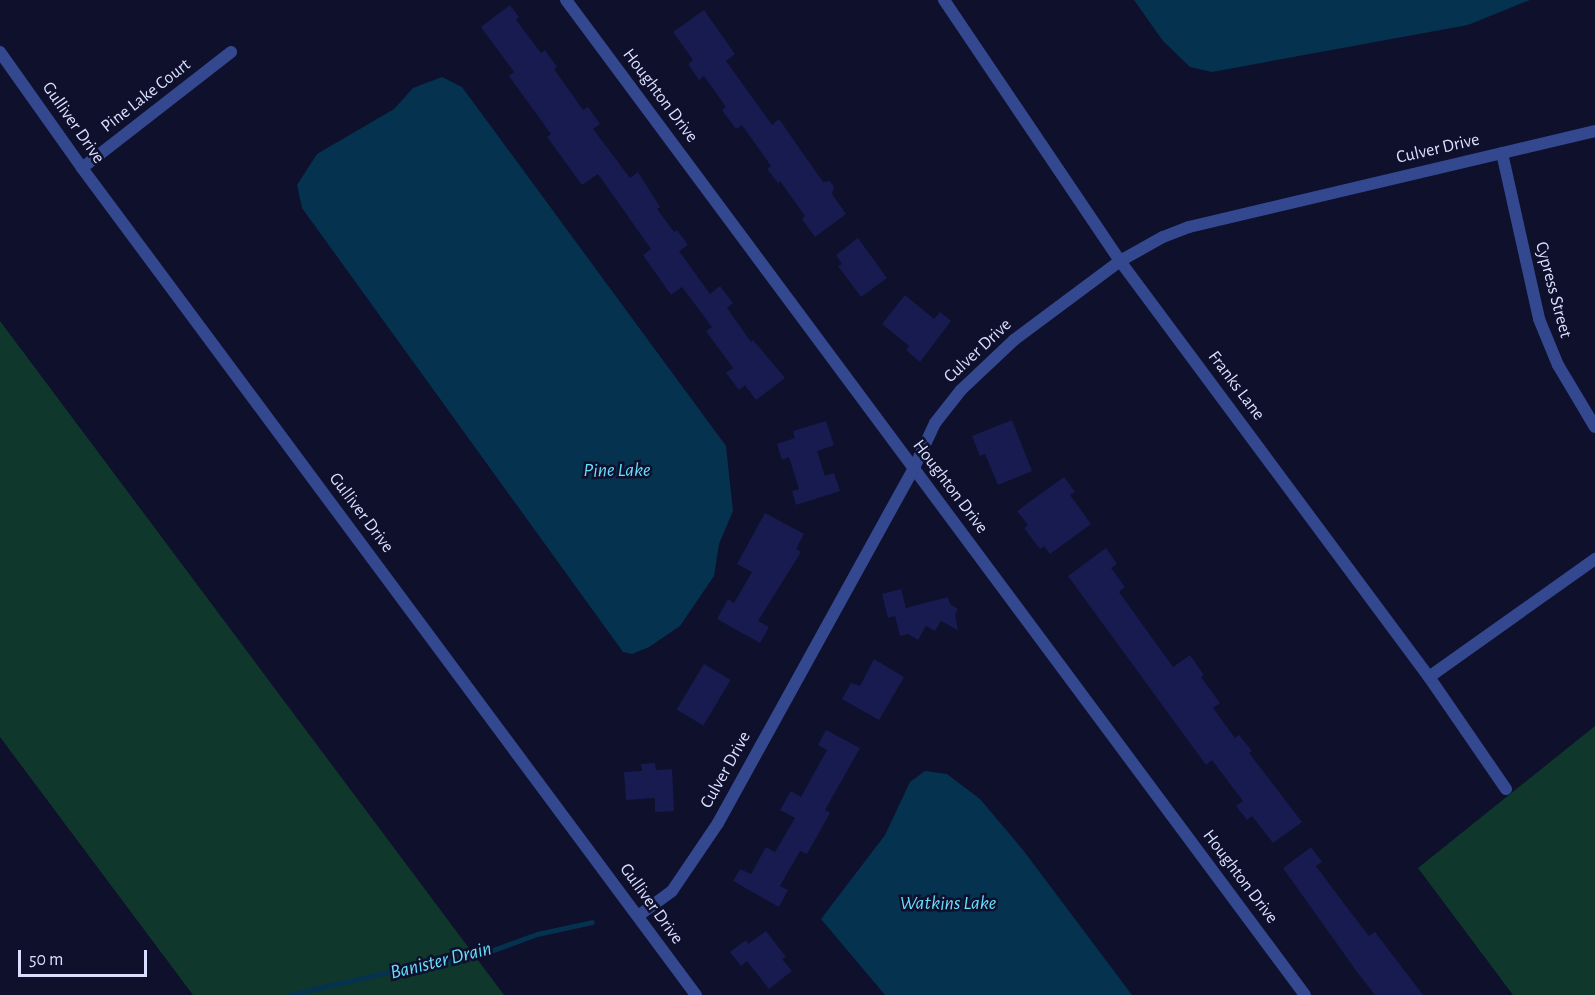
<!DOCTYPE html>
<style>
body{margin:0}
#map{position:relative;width:1595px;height:995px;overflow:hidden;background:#0e102c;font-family:"Alegreya Sans",sans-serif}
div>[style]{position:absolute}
.green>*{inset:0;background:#10372c}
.water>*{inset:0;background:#05324f}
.stream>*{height:5px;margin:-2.5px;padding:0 2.5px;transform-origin:2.5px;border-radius:2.5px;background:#05324f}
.building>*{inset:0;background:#181b4f;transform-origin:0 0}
.street>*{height:12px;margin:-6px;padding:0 6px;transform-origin:6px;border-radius:6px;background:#344890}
span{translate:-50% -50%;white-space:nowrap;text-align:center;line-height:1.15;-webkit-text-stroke:5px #0e102c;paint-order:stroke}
.street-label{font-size:18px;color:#dadfff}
.water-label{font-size:20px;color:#68dfff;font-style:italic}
.scale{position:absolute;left:18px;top:950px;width:129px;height:27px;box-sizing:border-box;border:3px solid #dadfff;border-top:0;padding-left:8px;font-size:18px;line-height:21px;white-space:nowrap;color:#dadfff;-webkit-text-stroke:4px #0e102c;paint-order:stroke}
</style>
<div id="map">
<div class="green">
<div style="clip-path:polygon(0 321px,504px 995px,193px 995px,0 737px)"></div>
<div style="clip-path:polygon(1595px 726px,1595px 995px,1513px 995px,1418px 868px)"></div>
</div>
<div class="water">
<div style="clip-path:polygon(1134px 0,1530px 0,1468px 25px,1212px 72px,1190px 67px,1163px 41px)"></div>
<div style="clip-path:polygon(442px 77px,462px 87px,726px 446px,733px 511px,719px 544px,714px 576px,680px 626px,649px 647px,632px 654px,623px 652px,302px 208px,297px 185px,317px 154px,394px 109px,413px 88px)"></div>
<div style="clip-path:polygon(925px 771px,947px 774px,980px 799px,1023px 850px,1132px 995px,885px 995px,821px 919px,885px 835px,910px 782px)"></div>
</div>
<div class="stream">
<div style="left:289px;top:995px;width:107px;rotate:-13deg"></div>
<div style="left:393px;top:971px;width:82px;rotate:-9.8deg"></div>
<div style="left:474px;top:957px;width:67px;rotate:-20.1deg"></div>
<div style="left:537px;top:934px;width:56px;rotate:-12.3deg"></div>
</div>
<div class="building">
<div style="clip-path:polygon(510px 5px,519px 17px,516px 20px,541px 53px,545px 50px,557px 67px,554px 69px,583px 110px,588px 107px,600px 124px,593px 129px,630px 178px,638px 172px,660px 207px,657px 209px,674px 232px,677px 230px,688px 245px,679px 251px,710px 294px,720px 286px,733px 303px,727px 308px,751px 342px,753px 340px,785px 378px,756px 400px,745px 385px,739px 390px,726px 373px,733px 368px,706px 331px,712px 327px,682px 287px,671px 295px,643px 255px,651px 249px,598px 174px,582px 185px,547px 137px,551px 134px,509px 76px,514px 72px,481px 27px)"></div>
<div style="clip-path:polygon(704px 10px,735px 54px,726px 61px,772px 125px,779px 119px,823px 182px,830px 181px,834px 187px,832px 194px,846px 214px,815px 237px,802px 219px,805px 216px,780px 181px,778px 183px,767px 169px,771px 166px,742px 125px,736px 129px,722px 110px,726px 107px,704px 76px,699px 80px,688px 64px,693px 60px,673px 32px)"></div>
<div style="clip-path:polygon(858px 238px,887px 278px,861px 297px,838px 266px,842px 264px,836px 255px)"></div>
<div style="clip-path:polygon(905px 295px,934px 319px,940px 312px,951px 321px,920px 362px,906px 350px,909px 346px,882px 324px)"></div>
<div style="clip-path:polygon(1012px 420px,1032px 471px,998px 485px,985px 454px,980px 456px,972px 436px)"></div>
<div style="clip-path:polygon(826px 421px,834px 445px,817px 451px,825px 476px,834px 473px,840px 491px,796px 505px,792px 491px,799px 489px,789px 457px,782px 460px,777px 444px,795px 438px,793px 431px)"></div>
<div style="clip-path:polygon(1064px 477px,1075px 492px,1070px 495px,1091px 524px,1050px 554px,1044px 546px,1040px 549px,1024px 528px,1028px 525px,1017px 511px)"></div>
<div style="clip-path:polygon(765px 513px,804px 534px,796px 549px,801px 552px,758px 621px,769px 627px,760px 643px,717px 619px,728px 599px,734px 603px,752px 572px,737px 564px)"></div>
<div style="clip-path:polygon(1106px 548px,1117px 564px,1111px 568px,1125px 587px,1119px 592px,1173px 667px,1190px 655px,1204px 675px,1201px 677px,1220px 703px,1213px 708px,1235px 738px,1239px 735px,1252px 751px,1249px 753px,1302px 822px,1273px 843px,1252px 816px,1247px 820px,1236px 806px,1243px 801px,1212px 760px,1206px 765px,1068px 576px)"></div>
<div style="clip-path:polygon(901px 589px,906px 608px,948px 597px,950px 604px,958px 609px,955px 615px,958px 630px,941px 621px,935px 631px,926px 626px,918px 640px,908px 634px,900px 636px,895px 616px,888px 618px,882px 594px)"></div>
<div style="clip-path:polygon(874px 659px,904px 677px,879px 720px,842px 699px,851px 683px,860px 686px)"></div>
<div style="left:704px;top:664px;width:31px;height:53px;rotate:31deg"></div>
<div style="clip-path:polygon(826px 730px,860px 748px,825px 810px,830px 813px,807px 854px,800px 851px,780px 886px,788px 890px,779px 907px,733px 881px,740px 869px,751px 874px,766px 847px,775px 852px,795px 818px,780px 810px,791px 791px,801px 797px,827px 750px,818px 745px)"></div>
<div style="clip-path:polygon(655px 763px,656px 770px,672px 769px,674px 811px,655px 812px,655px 798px,626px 800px,624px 772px,642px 771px,641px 764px)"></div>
<div style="clip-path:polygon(1311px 847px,1322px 862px,1316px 866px,1345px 905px,1369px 936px,1375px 932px,1423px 995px,1375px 995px,1357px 972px,1283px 868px)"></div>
<div style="clip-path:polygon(766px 931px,786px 957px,782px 959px,792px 971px,769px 989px,747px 961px,741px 966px,730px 952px,746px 940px,748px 944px)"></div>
</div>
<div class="street">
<div style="left:566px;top:0;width:1239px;rotate:53.4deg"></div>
<div style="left:944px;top:0;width:315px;rotate:56deg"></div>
<div style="left:1120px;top:261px;width:518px;rotate:53.4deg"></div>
<div style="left:1429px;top:677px;width:136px;rotate:55.5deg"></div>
<div style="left:0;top:52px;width:142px;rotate:54.7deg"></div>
<div style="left:82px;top:168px;width:1030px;rotate:53.41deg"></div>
<div style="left:1502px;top:153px;width:170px;rotate:77.4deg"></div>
<div style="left:1539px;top:319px;width:50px;rotate:67.6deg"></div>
<div style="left:1558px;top:365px;width:72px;rotate:59.2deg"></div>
<div style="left:82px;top:168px;width:189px;rotate:-37.9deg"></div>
<div style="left:1429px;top:677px;width:204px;rotate:-35.4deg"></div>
<div style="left:638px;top:916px;width:42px;rotate:-36.3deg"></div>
<div style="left:672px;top:891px;width:82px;rotate:-55.9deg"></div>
<div style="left:718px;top:823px;width:406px;rotate:-61.1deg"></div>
<div style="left:914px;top:468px;width:50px;rotate:-65deg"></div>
<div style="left:935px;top:423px;width:42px;rotate:-51.8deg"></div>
<div style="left:961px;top:390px;width:73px;rotate:-43.3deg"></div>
<div style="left:1014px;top:340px;width:132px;rotate:-36.7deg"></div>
<div style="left:1120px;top:261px;width:49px;rotate:-29.2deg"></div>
<div style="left:1163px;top:237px;width:28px;rotate:-21deg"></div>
<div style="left:1189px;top:227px;width:417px;rotate:-13.3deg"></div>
</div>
<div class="street-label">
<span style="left:146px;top:96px;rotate:-38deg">Pine Lake Court</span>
<span style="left:660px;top:96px;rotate:53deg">Houghton Drive</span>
<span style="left:73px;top:123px;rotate:55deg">Gulliver Drive</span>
<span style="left:1438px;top:149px;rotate:-13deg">Culver Drive</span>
<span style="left:1553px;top:290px;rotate:75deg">Cypress Street</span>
<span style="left:978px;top:351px;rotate:-43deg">Culver Drive</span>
<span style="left:1236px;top:386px;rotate:53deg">Franks Lane</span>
<span style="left:950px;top:487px;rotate:53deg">Houghton Drive</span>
<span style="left:361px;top:513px;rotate:53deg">Gulliver Drive</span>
<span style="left:726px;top:770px;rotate:-61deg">Culver Drive</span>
<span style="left:1240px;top:877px;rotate:53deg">Houghton Drive</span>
<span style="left:651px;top:904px;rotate:54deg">Gulliver Drive</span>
</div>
<div class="water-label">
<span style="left:617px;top:470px">Pine Lake</span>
<span style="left:948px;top:903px">Watkins Lake</span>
<span style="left:441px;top:961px;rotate:-14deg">Banister Drain</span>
</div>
<div class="scale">50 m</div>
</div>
